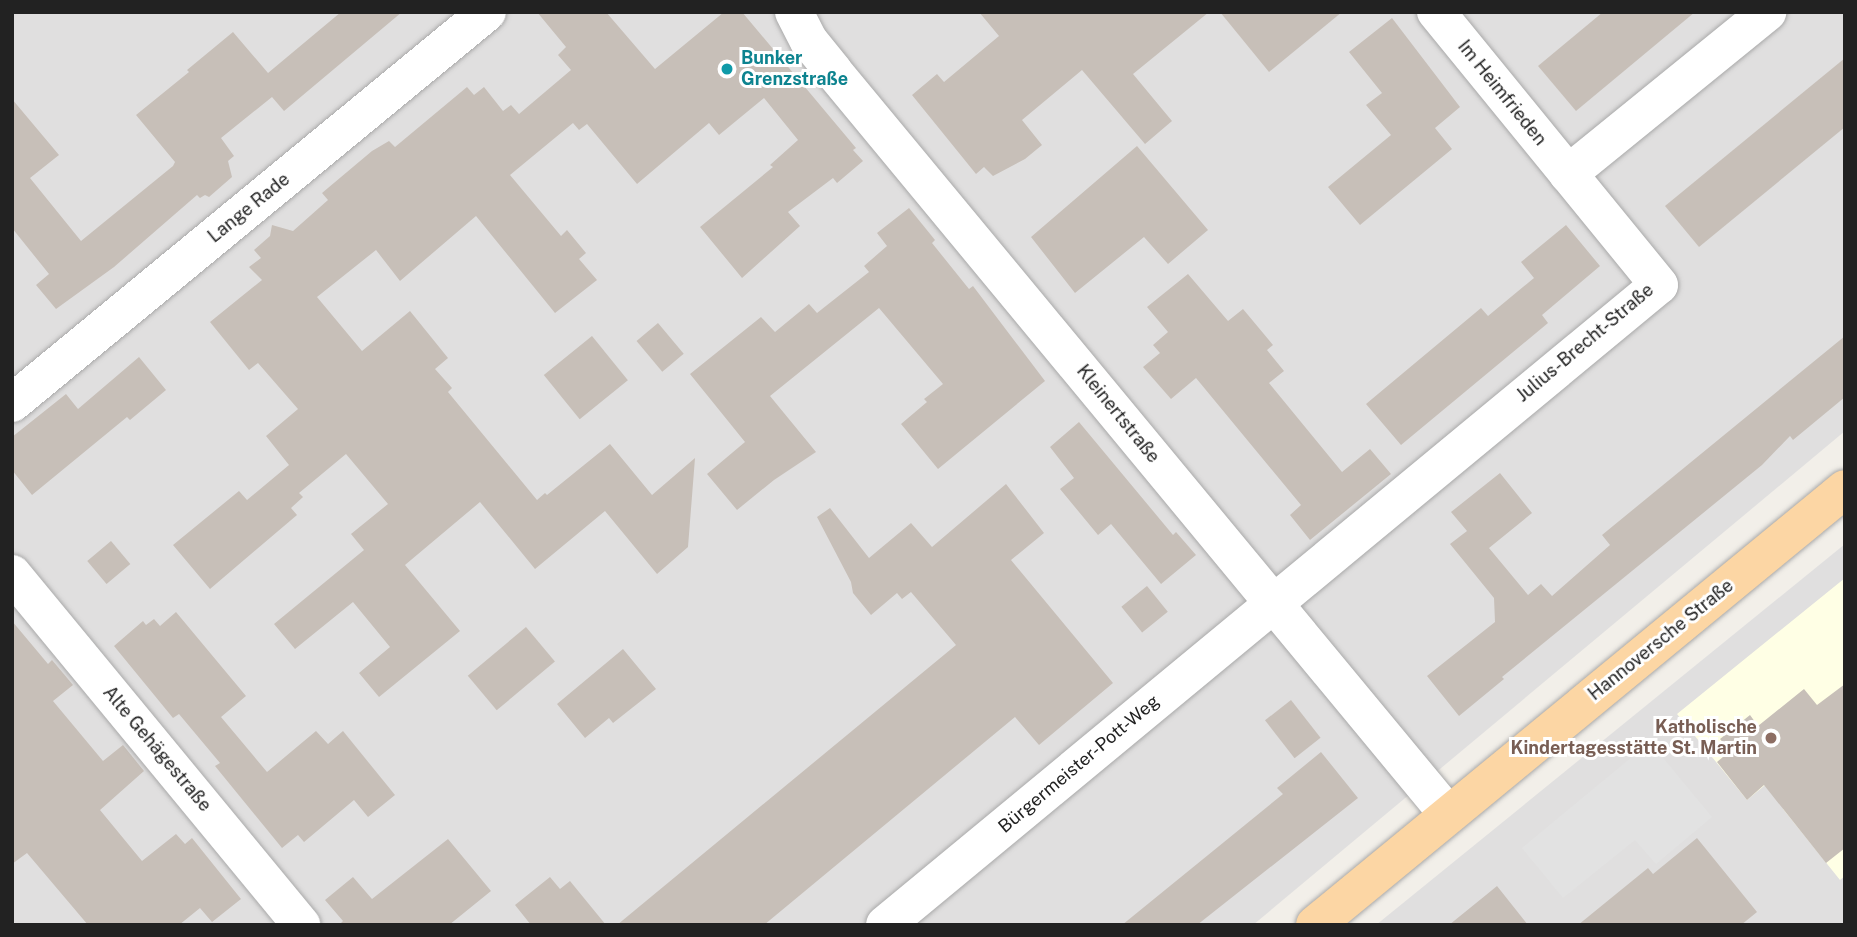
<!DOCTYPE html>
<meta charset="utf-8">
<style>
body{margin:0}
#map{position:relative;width:1857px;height:937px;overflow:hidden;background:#f2efe9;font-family:"Public Sans",sans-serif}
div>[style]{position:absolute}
.residential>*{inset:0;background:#e0dfdf}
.education>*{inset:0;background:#ffffe5}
.parking>*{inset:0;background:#e2e2e2}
.building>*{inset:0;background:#c7bfb8;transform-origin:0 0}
.roads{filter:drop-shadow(0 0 2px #a9a9a9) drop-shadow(0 0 2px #a9a9a9)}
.minor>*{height:38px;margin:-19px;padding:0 19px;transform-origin:19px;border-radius:19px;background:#fff}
.major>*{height:38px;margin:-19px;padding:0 19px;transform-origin:19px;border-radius:19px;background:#fcd6a4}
.dots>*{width:19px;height:19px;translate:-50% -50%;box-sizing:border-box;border:4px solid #fff;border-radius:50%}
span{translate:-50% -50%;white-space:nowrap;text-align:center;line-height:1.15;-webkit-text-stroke:6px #fff;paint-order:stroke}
.culture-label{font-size:18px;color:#0d838f;font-weight:700}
.left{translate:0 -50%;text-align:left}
.street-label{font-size:18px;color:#222}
.education-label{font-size:18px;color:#785e54;font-weight:700}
.right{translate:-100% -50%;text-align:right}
.frame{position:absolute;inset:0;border:14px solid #222;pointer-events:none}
</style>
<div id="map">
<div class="residential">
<div style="clip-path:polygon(12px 12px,1845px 12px,1845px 431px,1253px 925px,12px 925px)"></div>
<div style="clip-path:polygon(1845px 544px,1845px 925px,1376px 925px)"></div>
</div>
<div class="education">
<div style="clip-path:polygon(1845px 578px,1845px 876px,1840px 880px,1783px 809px,1776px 776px,1747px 800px,1677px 714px)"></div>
</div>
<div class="parking">
<div style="clip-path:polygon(1650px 742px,1712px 817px,1656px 864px,1635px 840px,1563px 898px,1522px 848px)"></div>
</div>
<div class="building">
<div style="clip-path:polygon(341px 12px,402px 12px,284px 111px,272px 97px,221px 138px,234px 156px,228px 161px,232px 177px,209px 197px,205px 195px,200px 198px,197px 195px,114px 267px,56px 309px,36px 285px,49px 274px,12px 228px,12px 99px,59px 155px,30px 178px,81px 241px,173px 166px,175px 162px,136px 115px,189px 72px,187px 70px,233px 32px,268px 73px)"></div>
<div style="clip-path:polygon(537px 12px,606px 12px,655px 69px,724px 12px,742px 12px,856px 148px,853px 150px,863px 161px,837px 183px,833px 178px,788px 212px,800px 226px,742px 278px,700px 227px,773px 167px,770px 165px,798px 140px,764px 98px,719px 135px,709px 123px,637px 184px,587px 124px,579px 130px,573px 123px,510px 175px,561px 236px,567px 230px,586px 253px,579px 259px,597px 280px,555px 313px,476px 216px,400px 281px,376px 250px,317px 297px,362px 351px,410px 311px,448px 358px,435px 369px,452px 388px,448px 392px,537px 500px,545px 493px,547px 495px,610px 444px,652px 495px,695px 458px,688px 547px,657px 574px,605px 511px,535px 569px,480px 502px,405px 565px,460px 631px,379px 697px,359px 673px,390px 647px,353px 602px,295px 649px,274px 624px,364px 550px,351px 534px,388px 504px,346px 454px,299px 493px,303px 497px,291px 508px,297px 515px,210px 589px,173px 545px,239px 491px,247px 500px,289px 465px,266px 436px,298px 409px,258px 363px,249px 370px,210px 322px,262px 280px,249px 267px,261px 258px,254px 250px,270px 236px,272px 225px,293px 231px,328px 200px,322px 193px,372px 151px,389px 141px,395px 147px,467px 87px,474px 95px,484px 87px,503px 111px,511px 105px,519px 114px,571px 70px,558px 55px,566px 47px)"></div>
<div style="clip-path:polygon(979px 12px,1209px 12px,1133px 74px,1172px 121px,1145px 144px,1082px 70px,1022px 120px,1042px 145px,1025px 159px,993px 176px,984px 167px,976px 174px,912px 95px,937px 74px,944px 82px,999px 36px)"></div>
<div style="clip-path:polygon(1220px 12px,1342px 12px,1269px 72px)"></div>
<div style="clip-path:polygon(1603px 12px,1695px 12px,1576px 111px,1538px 66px)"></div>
<div style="clip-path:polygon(1392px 18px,1460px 107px,1435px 128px,1452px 149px,1360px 225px,1328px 187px,1391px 135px,1366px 105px,1382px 93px,1349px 52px)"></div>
<div style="clip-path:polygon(1845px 58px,1845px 127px,1699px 247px,1665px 206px)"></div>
<div style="clip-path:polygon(1137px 146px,1208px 230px,1168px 264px,1144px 237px,1075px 293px,1031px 237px)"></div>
<div style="clip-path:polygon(909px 208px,935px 240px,932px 243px,969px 289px,973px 286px,1045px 381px,938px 469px,901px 424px,927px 402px,924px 399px,943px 384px,879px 308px,770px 396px,816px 452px,774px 480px,737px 510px,707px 474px,745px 442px,690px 374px,761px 317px,775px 332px,809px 304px,817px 313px,869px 272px,864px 266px,887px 246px,877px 233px)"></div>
<div style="clip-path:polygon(1566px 225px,1600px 266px,1542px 315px,1548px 323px,1401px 445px,1366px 404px,1481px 308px,1488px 316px,1534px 278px,1521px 262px)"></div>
<div style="clip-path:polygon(1188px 274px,1228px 321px,1243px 309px,1273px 345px,1267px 350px,1284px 371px,1269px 383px,1342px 472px,1370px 449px,1391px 474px,1310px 540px,1290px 515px,1301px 505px,1196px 378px,1171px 399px,1143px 367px,1160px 353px,1153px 345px,1168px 332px,1147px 307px)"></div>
<div style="left:658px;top:323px;width:40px;height:28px;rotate:50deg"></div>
<div style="left:592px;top:336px;width:57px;height:62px;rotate:51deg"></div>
<div style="clip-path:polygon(1845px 336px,1845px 397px,1793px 440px,1790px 436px,1762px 465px,1502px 677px,1504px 679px,1459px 716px,1427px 676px,1495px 622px,1494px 598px,1450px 544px,1467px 531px,1451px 512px,1500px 473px,1532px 513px,1489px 548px,1528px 595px,1541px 584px,1552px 596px,1610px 545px,1602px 535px)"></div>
<div style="clip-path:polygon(139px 357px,166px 390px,130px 420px,127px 417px,32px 495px,12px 470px,12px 437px,66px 394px,78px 409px)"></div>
<div style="clip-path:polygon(1079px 422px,1173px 535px,1176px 532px,1196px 555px,1161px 584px,1111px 524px,1098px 535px,1060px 489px,1074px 478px,1050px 447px)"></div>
<div style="clip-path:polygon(1006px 484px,1044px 533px,1011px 560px,1113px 683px,1039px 745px,1015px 717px,764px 925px,617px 925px,956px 645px,911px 592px,902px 599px,897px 593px,871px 615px,853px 593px,851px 582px,817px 517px,830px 508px,869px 558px,911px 523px,932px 547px)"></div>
<div style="left:111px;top:541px;width:30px;height:31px;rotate:50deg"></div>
<div style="left:1147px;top:586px;width:33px;height:33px;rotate:51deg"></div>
<div style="clip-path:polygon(176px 612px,246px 696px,221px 717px,267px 772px,316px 731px,328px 744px,343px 731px,395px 795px,368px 817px,354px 800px,304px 842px,298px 835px,282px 848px,215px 766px,220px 763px,179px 714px,173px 718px,114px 646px,143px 621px,146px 625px,154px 619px,160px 626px)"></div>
<div style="clip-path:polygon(12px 621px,48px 664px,52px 660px,73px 685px,53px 701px,103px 761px,123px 745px,144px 771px,100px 810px,142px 861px,176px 834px,185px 844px,192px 838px,241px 899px,212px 922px,200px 908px,179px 925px,88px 925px,27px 853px,12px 864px)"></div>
<div style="left:526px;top:627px;width:45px;height:76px;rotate:50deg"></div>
<div style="clip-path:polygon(623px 649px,656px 689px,613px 723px,609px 718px,585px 738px,557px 704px)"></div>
<div style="clip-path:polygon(1845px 684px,1845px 848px,1826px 863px,1764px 785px,1747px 800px,1717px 762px,1730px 751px,1720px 739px,1750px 715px,1758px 726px,1804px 689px,1817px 705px)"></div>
<div style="left:1291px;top:700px;width:48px;height:33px;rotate:52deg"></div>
<div style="clip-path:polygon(1321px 752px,1358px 798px,1197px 925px,1122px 925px,1283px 794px,1277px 788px)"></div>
<div style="clip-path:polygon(1697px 838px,1757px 912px,1741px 925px,1578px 925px,1648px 868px,1653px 874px)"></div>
<div style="clip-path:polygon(448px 839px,491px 891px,449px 925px,339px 925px,343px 921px,325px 900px,353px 877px,372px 899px)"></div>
<div style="clip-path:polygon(550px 877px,560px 889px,570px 881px,606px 925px,531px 925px,515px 905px)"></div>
<div style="clip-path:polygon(1497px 886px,1528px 925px,1449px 925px,1486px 895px)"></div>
</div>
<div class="roads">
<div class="minor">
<div style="left:794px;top:12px;width:33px;rotate:63deg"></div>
<div style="left:809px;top:41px;width:38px;rotate:51deg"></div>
<div style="left:833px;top:71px;width:963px;rotate:50.39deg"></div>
<div style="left:1568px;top:174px;width:257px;rotate:-39.1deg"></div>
<div style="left:12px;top:403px;width:615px;rotate:-39.46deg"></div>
<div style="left:12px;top:574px;width:455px;rotate:50.5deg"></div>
<div style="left:885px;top:925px;width:1004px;rotate:-39.59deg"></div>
<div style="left:1659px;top:285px;width:353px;rotate:-129.2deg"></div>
</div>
<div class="major">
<div style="left:1315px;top:925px;width:686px;rotate:-39.44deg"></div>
</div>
</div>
<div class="dots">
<div style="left:727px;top:69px;background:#0f9aa8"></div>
<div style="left:1771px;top:738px;background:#8d6e63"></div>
</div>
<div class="culture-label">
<span class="left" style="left:741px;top:69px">Bunker<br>Grenzstraße</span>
</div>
<div class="street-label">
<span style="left:1502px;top:93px;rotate:51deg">Im Heimfrieden</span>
<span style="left:249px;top:208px;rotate:-39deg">Lange Rade</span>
<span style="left:1585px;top:343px;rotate:-40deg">Julius-Brecht-Straße</span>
<span style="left:1118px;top:414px;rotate:51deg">Kleinertstraße</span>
<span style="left:1661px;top:640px;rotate:-39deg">Hannoversche Straße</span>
<span style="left:157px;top:749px;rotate:50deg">Alte Gehägestraße</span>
<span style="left:1079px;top:764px;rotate:-40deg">Bürgermeister-Pott-Weg</span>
</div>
<div class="education-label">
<span class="right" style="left:1757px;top:738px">Katholische<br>Kindertagesstätte St. Martin</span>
</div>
<div class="frame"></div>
</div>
